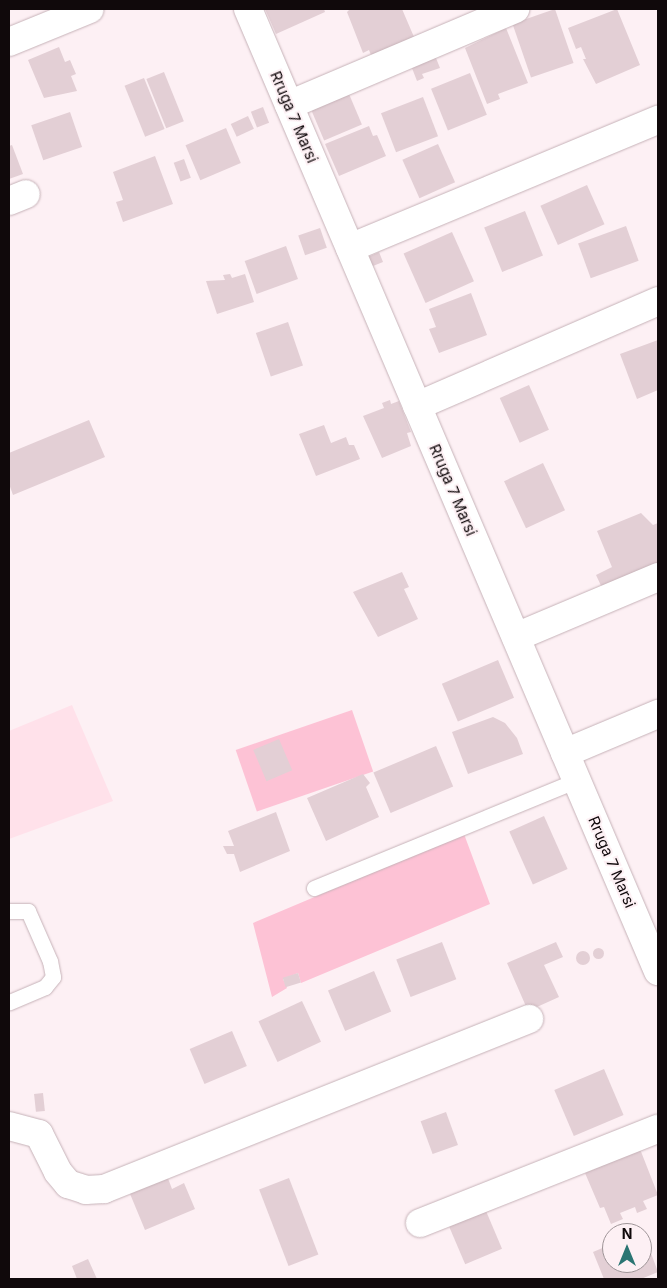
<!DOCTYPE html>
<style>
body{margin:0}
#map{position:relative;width:667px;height:1288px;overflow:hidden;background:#fdf0f4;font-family:Inter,sans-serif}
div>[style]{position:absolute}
.built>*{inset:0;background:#ffe1ea}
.green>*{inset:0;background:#fdc2d5;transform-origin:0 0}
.building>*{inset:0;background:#e3cfd5;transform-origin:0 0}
.round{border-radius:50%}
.roads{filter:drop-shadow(0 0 1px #c6b2b8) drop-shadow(0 0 1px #c6b2b8)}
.lane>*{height:15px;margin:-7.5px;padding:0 7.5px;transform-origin:7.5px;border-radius:7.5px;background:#fff}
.street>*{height:28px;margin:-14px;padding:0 14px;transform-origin:14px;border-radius:14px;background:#fff}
span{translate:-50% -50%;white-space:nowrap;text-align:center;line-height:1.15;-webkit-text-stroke:4px #fdf0f4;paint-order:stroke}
.street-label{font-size:15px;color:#10090b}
.frame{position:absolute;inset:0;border:10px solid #10090b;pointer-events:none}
.north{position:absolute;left:602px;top:1223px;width:50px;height:50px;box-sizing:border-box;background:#fdf0f4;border:1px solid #9e9497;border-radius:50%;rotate:0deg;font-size:14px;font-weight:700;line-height:20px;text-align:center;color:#10090b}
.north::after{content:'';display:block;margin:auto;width:18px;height:22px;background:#2b7573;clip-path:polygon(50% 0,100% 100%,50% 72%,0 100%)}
</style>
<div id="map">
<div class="built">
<div style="clip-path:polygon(72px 705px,113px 801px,9px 839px,9px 731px)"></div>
</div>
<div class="green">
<div style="left:352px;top:710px;width:65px;height:123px;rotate:71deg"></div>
<div style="clip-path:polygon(464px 834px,490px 904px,301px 983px,298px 973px,283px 979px,287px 988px,272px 997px,253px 923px)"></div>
</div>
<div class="building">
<div style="clip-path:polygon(265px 9px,324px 9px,325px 12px,276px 34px)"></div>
<div style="clip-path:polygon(350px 9px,402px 9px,417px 44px,375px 65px,369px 50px,363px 53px,347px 12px)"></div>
<div style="left:555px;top:9px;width:57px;height:45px;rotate:71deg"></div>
<div style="clip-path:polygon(617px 9px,640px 65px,596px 84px,583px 59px,586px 59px,581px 47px,576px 49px,568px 28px)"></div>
<div style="clip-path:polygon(506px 28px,528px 83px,498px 94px,500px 99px,487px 104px,465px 48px)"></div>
<div style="clip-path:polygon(59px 47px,65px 62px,70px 60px,76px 74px,71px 76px,77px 91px,44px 98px,28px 60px)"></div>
<div style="clip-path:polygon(434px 53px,440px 68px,422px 74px,424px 78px,417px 81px,410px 63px)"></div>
<div style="left:164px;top:72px;width:53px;height:19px;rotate:68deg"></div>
<div style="left:470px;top:73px;width:45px;height:42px;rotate:68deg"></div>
<div style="left:144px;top:78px;width:55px;height:21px;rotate:68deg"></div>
<div style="left:349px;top:94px;width:33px;height:41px;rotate:67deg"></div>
<div style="left:423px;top:97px;width:42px;height:45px;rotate:69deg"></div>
<div style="left:263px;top:107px;width:17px;height:13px;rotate:69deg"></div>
<div style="left:70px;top:112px;width:37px;height:41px;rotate:71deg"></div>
<div style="left:248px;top:116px;width:14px;height:19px;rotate:65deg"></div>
<div style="clip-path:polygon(369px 126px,373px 136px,377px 135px,386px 156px,339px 176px,325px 144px)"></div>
<div style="left:226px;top:128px;width:38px;height:44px;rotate:67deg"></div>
<div style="left:438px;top:144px;width:42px;height:39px;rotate:66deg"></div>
<div style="clip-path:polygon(12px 145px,23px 174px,9px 179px,9px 146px)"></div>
<div style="clip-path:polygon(155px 156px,173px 204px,123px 222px,116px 202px,123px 200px,113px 172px)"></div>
<div style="left:184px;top:159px;width:20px;height:11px;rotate:70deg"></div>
<div style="left:587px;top:185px;width:43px;height:51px;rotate:66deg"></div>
<div style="left:525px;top:211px;width:48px;height:44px;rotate:68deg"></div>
<div style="left:626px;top:226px;width:37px;height:51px;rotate:70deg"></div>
<div style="left:320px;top:228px;width:21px;height:23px;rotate:71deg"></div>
<div style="left:452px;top:232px;width:54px;height:53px;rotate:66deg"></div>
<div style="left:286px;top:246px;width:35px;height:44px;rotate:70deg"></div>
<div style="clip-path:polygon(379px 252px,383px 262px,373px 266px,368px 257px)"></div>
<div style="clip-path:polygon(230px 274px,232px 278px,245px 274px,254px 302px,217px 314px,206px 281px,225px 280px,223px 275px)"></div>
<div style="clip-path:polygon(471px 293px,487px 335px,439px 353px,429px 329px,436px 327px,429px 309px)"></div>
<div style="left:288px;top:322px;width:46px;height:34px;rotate:71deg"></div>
<div style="clip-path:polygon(658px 340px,658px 390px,637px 399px,620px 354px)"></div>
<div style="left:529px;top:385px;width:49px;height:32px;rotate:66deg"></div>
<div style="clip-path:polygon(390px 400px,391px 404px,399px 401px,411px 432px,407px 433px,411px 446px,382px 458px,363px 416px,384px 408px,382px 403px)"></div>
<div style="clip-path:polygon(89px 420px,105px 457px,13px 495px,9px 484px,9px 453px)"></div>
<div style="clip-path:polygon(324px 425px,331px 443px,346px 437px,349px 445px,354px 445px,360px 459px,316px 476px,299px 434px)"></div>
<div style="left:543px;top:463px;width:52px;height:43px;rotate:65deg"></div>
<div style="clip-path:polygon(641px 513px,653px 525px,658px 523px,658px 564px,604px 592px,596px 575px,612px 567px,614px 572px,597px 531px)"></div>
<div style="clip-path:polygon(402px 572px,409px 587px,404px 589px,418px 619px,378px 637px,353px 592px)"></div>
<div style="left:498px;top:660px;width:41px;height:61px;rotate:67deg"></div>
<div style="clip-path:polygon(493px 717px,505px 723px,517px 738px,523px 754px,468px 774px,452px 732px)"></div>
<div style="left:279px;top:739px;width:34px;height:28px;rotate:67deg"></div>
<div style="left:436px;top:746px;width:44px;height:68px;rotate:67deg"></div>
<div style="clip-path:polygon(363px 774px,370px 783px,366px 787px,379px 817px,326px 841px,307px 798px)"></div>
<div style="clip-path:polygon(276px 812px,290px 851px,240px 872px,234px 854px,227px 854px,223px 846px,234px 846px,228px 831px)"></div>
<div style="left:544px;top:816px;width:58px;height:38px;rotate:66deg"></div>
<div style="left:442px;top:942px;width:40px;height:49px;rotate:69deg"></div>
<div style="clip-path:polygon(556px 942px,563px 957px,544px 965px,559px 997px,528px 1011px,507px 963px)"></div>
<div class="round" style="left:592.5px;top:947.5px;width:11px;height:11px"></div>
<div class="round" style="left:576px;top:951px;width:14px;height:14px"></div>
<div style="left:374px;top:971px;width:44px;height:50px;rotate:67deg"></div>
<div style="left:298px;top:973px;width:10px;height:16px;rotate:73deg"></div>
<div style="left:302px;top:1001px;width:45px;height:48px;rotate:65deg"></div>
<div style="left:232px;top:1031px;width:38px;height:46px;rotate:67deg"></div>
<div style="left:604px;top:1069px;width:50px;height:54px;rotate:67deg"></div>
<div style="left:43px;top:1093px;width:18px;height:9px;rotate:84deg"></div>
<div style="left:446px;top:1112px;width:35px;height:27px;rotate:70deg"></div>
<div style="clip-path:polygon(640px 1149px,658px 1195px,643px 1201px,647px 1209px,637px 1213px,635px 1207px,620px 1213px,623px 1219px,611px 1224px,604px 1207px,600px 1208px,585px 1173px)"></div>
<div style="clip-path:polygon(166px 1173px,172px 1189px,184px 1183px,195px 1209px,145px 1230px,128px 1189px)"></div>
<div style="left:289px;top:1178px;width:82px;height:32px;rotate:69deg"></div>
<div style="left:486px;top:1211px;width:41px;height:40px;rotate:67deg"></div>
<div style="clip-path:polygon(642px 1229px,658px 1272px,641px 1279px,604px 1279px,593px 1252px,612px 1244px,612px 1263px,642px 1263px)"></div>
<div style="clip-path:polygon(88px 1259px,97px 1279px,77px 1279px,72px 1266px)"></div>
</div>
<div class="roads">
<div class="lane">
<div style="left:314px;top:888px;width:284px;rotate:-22.3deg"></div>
<div style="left:9px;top:911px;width:19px"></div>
<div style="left:28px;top:911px;width:55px;rotate:66.3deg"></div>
<div style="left:50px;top:961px;width:16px;rotate:79deg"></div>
<div style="left:53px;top:977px;width:13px;rotate:129deg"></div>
<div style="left:45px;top:987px;width:39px;rotate:157deg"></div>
</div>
<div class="street">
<div style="left:248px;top:9px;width:1046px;rotate:66.92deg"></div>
<div style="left:9px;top:42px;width:87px;rotate:-22.2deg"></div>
<div style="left:289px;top:105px;width:246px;rotate:-23deg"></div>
<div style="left:9px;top:201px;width:18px;rotate:-22deg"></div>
<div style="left:350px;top:248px;width:334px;rotate:-22.6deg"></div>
<div style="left:417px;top:406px;width:263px;rotate:-23.5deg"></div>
<div style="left:516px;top:637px;width:154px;rotate:-22.9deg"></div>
<div style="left:565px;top:753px;width:101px;rotate:-22.8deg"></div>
<div style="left:9px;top:1126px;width:31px;rotate:15deg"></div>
<div style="left:39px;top:1134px;width:42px;rotate:63.4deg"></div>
<div style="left:58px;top:1172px;width:16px;rotate:50deg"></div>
<div style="left:68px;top:1184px;width:19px;rotate:18deg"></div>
<div style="left:86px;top:1190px;width:18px;rotate:-3deg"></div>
<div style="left:104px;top:1189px;width:458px;rotate:-21.8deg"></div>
<div style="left:420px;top:1223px;width:256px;rotate:-21.6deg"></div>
</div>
</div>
<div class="street-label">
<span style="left:294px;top:117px;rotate:67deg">Rruga 7 Marsi</span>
<span style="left:453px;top:490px;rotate:67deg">Rruga 7 Marsi</span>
<span style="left:612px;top:862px;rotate:67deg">Rruga 7 Marsi</span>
</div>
<div class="frame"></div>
<div class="north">N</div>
</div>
